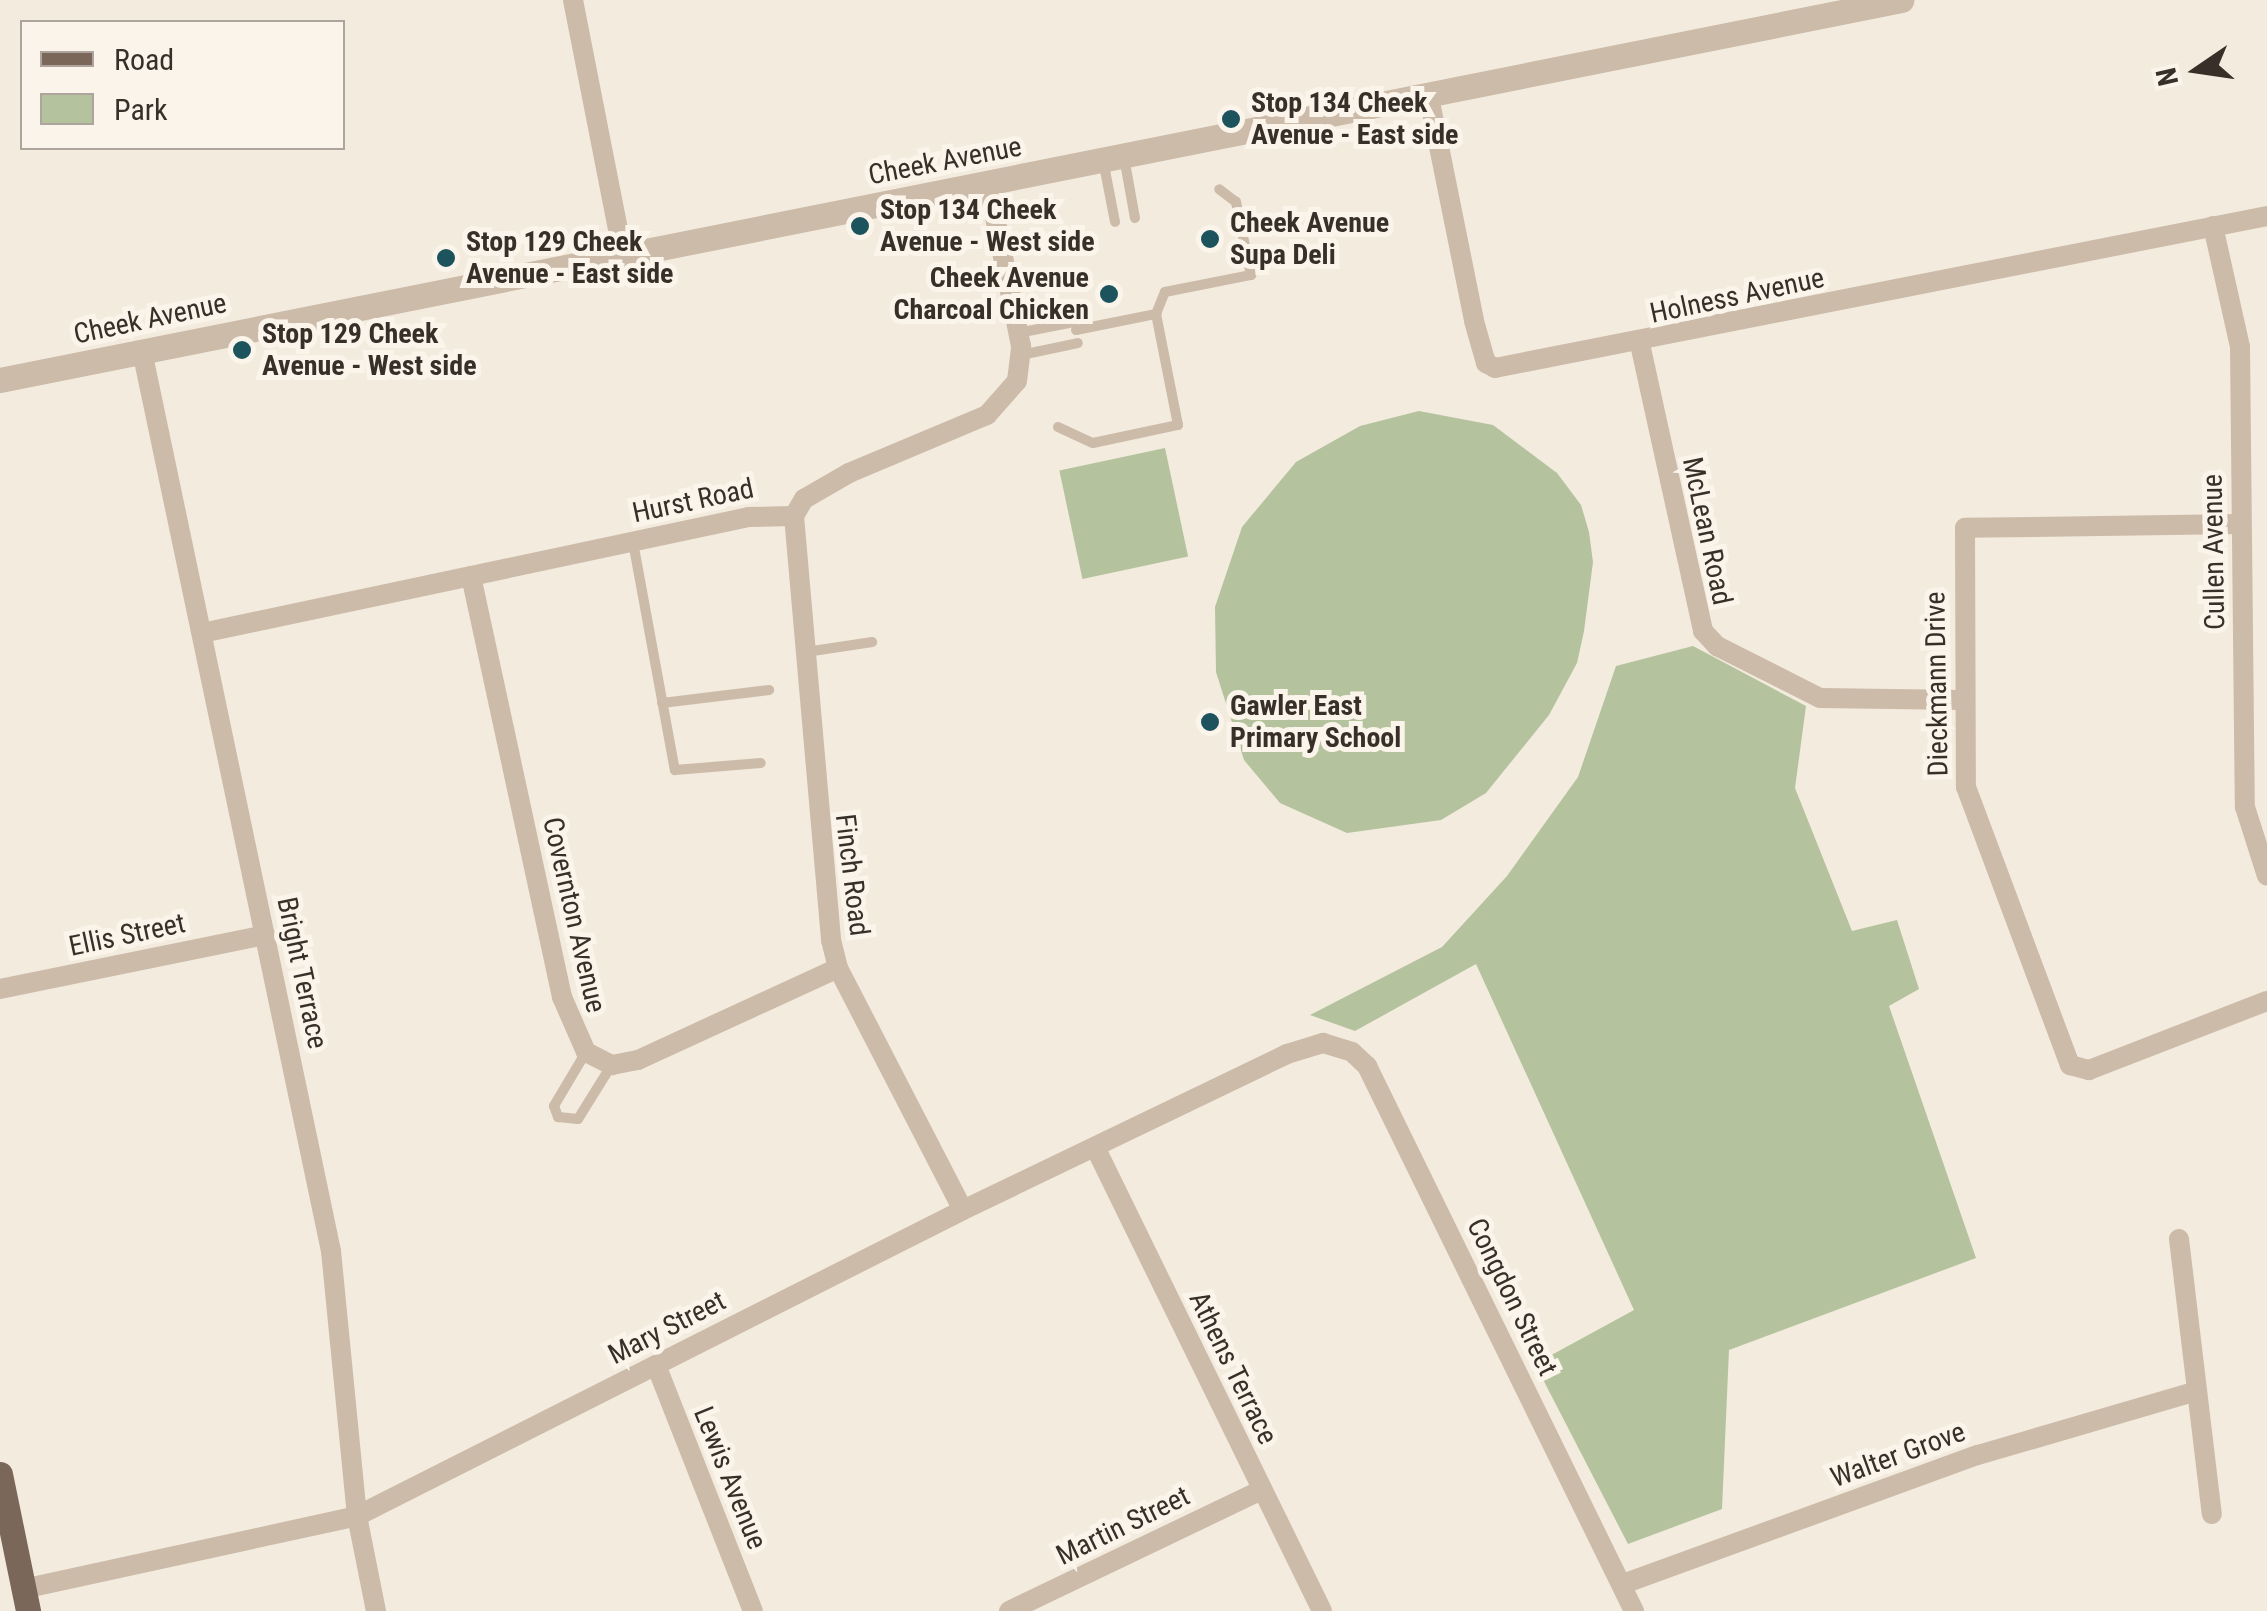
<!DOCTYPE html>
<style>
body{margin:0}
#map{position:relative;width:2267px;height:1611px;overflow:hidden;background:#f3ebde;font-family:"Roboto Condensed",sans-serif}
div>[style]{position:absolute}
.green>*{inset:0;background:#b4c39d;transform-origin:0 0}
.service>*{height:10px;margin:-5px;padding:0 5px;transform-origin:5px;border-radius:5px;background:#ccbba9}
.minor>*{height:20px;margin:-10px;padding:0 10px;transform-origin:10px;border-radius:10px;background:#ccbba9}
.tertiary>*{height:25px;margin:-12.5px;padding:0 12.5px;transform-origin:12.5px;border-radius:12.5px;background:#ccbba9}
.primary>*{height:25px;margin:-12.5px;padding:0 12.5px;transform-origin:12.5px;border-radius:12.5px;background:#7b675a}
.dots>*{width:28px;height:28px;translate:-50% -50%;box-sizing:border-box;border:5px solid #faf4ea;border-radius:50%}
span{translate:-50% -50%;white-space:nowrap;text-align:center;line-height:1.15;-webkit-text-stroke:10px #faf4ea;paint-order:stroke}
.poi-label{font-size:28px;color:#392f29;font-weight:700}
.left{translate:0 -50%;text-align:left}
.right{translate:-100% -50%;text-align:right}
.street-label{font-size:28px;color:#392f29}
.legend{position:absolute;left:20px;top:20px;width:325px;height:130px;box-sizing:border-box;background:#faf4ea;border:2px solid #ada59d;margin:0;padding:12px 18px;list-style:none;font-size:30px;color:#392f29}
.legend li{display:flex;align-items:center;gap:20px;height:50px}
.legend b{width:50px;border:2px solid #ada59d}
.north{position:absolute;left:2147px;top:20px;width:100px;height:100px;-webkit-text-stroke:8px #faf4ea;paint-order:stroke;rotate:257deg;font-size:28px;font-weight:700;line-height:40px;text-align:center;color:#392f29}
.north::after{content:'';display:block;margin:auto;width:35px;height:45px;background:#392f29;clip-path:polygon(50% 0,100% 100%,50% 72%,0 100%)}
</style>
<div id="map">
<div class="green">
<div style="clip-path:polygon(1419px 411px,1493px 425px,1557px 473px,1581px 505px,1589px 532px,1593px 562px,1584px 631px,1577px 663px,1549px 715px,1486px 793px,1441px 820px,1347px 833px,1280px 803px,1244px 760px,1216px 672px,1215px 607px,1242px 527px,1296px 462px,1360px 426px)"></div>
<div style="left:1165px;top:448px;width:111px;height:108px;rotate:78deg"></div>
<div style="clip-path:polygon(1693px 646px,1806px 706px,1795px 788px,1852px 931px,1897px 920px,1919px 989px,1889px 1006px,1976px 1258px,1729px 1350px,1722px 1509px,1628px 1544px,1535px 1364px,1634px 1310px,1476px 964px,1355px 1031px,1310px 1015px,1442px 947px,1507px 876px,1578px 777px,1616px 666px)"></div>
</div>
<div class="service">
<div style="left:1124px;top:157px;width:62px;rotate:79.8deg"></div>
<div style="left:1103px;top:160px;width:63px;rotate:79deg"></div>
<div style="left:1076px;top:330px;width:82px;rotate:-11.3deg"></div>
<div style="left:1156px;top:314px;width:24px;rotate:-68deg"></div>
<div style="left:1165px;top:292px;width:88px;rotate:-11.2deg"></div>
<div style="left:1251px;top:275px;width:75px;rotate:-101.6deg"></div>
<div style="left:1236px;top:202px;width:21px;rotate:-143deg"></div>
<div style="left:1018px;top:333px;width:57px;rotate:-11.1deg"></div>
<div style="left:1021px;top:355px;width:58px;rotate:-11.9deg"></div>
<div style="left:1058px;top:427px;width:38px;rotate:25deg"></div>
<div style="left:1093px;top:443px;width:87px;rotate:-12deg"></div>
<div style="left:1178px;top:425px;width:113px;rotate:-101.2deg"></div>
<div style="left:633px;top:542px;width:232px;rotate:79.6deg"></div>
<div style="left:675px;top:770px;width:86px;rotate:-4.7deg"></div>
<div style="left:806px;top:652px;width:67px;rotate:-8.6deg"></div>
<div style="left:662px;top:703px;width:108px;rotate:-6.9deg"></div>
<div style="left:586px;top:1052px;width:63px;rotate:120.7deg"></div>
<div style="left:554px;top:1106px;width:12px;rotate:70deg"></div>
<div style="left:558px;top:1117px;width:20px;rotate:6deg"></div>
<div style="left:578px;top:1119px;width:62px;rotate:-58.1deg"></div>
</div>
<div class="minor">
<div style="left:573px;top:0;width:259px;rotate:78.9deg"></div>
<div style="left:1429px;top:97px;width:228px;rotate:78.6deg"></div>
<div style="left:1474px;top:321px;width:44px;rotate:74.1deg"></div>
<div style="left:1486px;top:363px;width:10px;rotate:29deg"></div>
<div style="left:1495px;top:368px;width:787px;rotate:-11.14deg"></div>
<div style="left:2213px;top:226px;width:124px;rotate:77.4deg"></div>
<div style="left:2240px;top:347px;width:460px;rotate:89.4deg"></div>
<div style="left:2245px;top:807px;width:72px;rotate:72.3deg"></div>
<div style="left:1640px;top:344px;width:294px;rotate:77.6deg"></div>
<div style="left:1703px;top:631px;width:21px;rotate:47deg"></div>
<div style="left:1717px;top:646px;width:115px;rotate:26.8deg"></div>
<div style="left:1820px;top:698px;width:143px;rotate:0.8deg"></div>
<div style="left:142px;top:351px;width:920px;rotate:78.14deg"></div>
<div style="left:331px;top:1251px;width:266px;rotate:84.4deg"></div>
<div style="left:357px;top:1516px;width:97px;rotate:78.7deg"></div>
<div style="left:794px;top:516px;width:426px;rotate:85deg"></div>
<div style="left:831px;top:940px;width:29px;rotate:76deg"></div>
<div style="left:838px;top:968px;width:272px;rotate:62.7deg"></div>
<div style="left:2240px;top:524px;width:275px;rotate:179.2deg"></div>
<div style="left:1965px;top:528px;width:259px;rotate:89.8deg"></div>
<div style="left:1966px;top:787px;width:297px;rotate:69.5deg"></div>
<div style="left:2070px;top:1065px;width:20px;rotate:15deg"></div>
<div style="left:2089px;top:1070px;width:191px;rotate:-21.2deg"></div>
<div style="left:471px;top:576px;width:431px;rotate:77.8deg"></div>
<div style="left:562px;top:997px;width:60px;rotate:66.4deg"></div>
<div style="left:586px;top:1052px;width:29px;rotate:27deg"></div>
<div style="left:612px;top:1065px;width:26px;rotate:-11deg"></div>
<div style="left:638px;top:1060px;width:220px;rotate:-24.7deg"></div>
<div style="left:202px;top:633px;width:559px;rotate:-11.97deg"></div>
<div style="left:749px;top:517px;width:45px;rotate:-1.3deg"></div>
<div style="left:794px;top:516px;width:20px;rotate:-60deg"></div>
<div style="left:804px;top:499px;width:52px;rotate:-30deg"></div>
<div style="left:849px;top:473px;width:150px;rotate:-22.8deg"></div>
<div style="left:987px;top:415px;width:45px;rotate:-48.6deg"></div>
<div style="left:1017px;top:381px;width:35px;rotate:-83deg"></div>
<div style="left:1021px;top:346px;width:166px;rotate:-101.4deg"></div>
<div style="left:0;top:989px;width:271px;rotate:-11.5deg"></div>
<div style="left:1096px;top:1149px;width:514px;rotate:63.93deg"></div>
<div style="left:2179px;top:1239px;width:277px;rotate:83.2deg"></div>
<div style="left:656px;top:1365px;width:264px;rotate:68.5deg"></div>
<div style="left:1623px;top:1584px;width:378px;rotate:-20deg"></div>
<div style="left:1978px;top:1455px;width:228px;rotate:-16.3deg"></div>
<div style="left:23px;top:1589px;width:342px;rotate:-12.3deg"></div>
<div style="left:357px;top:1516px;width:679px;rotate:-26.79deg"></div>
<div style="left:963px;top:1210px;width:360px;rotate:-25.7deg"></div>
<div style="left:1287px;top:1054px;width:38px;rotate:-17deg"></div>
<div style="left:1323px;top:1043px;width:30px;rotate:17deg"></div>
<div style="left:1352px;top:1052px;width:21px;rotate:43deg"></div>
<div style="left:1367px;top:1066px;width:607px;rotate:63.9deg"></div>
<div style="left:1009px;top:1611px;width:280px;rotate:-25.6deg"></div>
</div>
<div class="tertiary">
<div style="left:0;top:380px;width:1939px;rotate:-11.3deg"></div>
</div>
<div class="primary">
<div style="left:0;top:1474px;width:140px;rotate:78.4deg"></div>
</div>
<div class="dots">
<div style="left:1231px;top:119px;background:#1d535c"></div>
<div style="left:860px;top:226px;background:#1d535c"></div>
<div style="left:1210px;top:239px;background:#1d535c"></div>
<div style="left:446px;top:258px;background:#1d535c"></div>
<div style="left:1109px;top:294px;background:#1d535c"></div>
<div style="left:242px;top:350px;background:#1d535c"></div>
<div style="left:1210px;top:722px;background:#1d535c"></div>
</div>
<div class="poi-label">
<span class="left" style="left:1251px;top:119px">Stop 134 Cheek<br>Avenue - East side</span>
<span class="left" style="left:880px;top:226px">Stop 134 Cheek<br>Avenue - West side</span>
<span class="left" style="left:1230px;top:239px">Cheek Avenue<br>Supa Deli</span>
<span class="left" style="left:466px;top:258px">Stop 129 Cheek<br>Avenue - East side</span>
<span class="right" style="left:1089px;top:294px">Cheek Avenue<br>Charcoal Chicken</span>
<span class="left" style="left:262px;top:350px">Stop 129 Cheek<br>Avenue - West side</span>
<span class="left" style="left:1230px;top:722px">Gawler East<br>Primary School</span>
</div>
<div class="street-label">
<span style="left:945px;top:161px;rotate:-11deg">Cheek Avenue</span>
<span style="left:1737px;top:296px;rotate:-12deg">Holness Avenue</span>
<span style="left:150px;top:319px;rotate:-12deg">Cheek Avenue</span>
<span style="left:693px;top:501px;rotate:-12deg">Hurst Road</span>
<span style="left:1707px;top:531px;rotate:78deg">McLean Road</span>
<span style="left:2214px;top:552px;rotate:-91deg">Cullen Avenue</span>
<span style="left:1937px;top:684px;rotate:-91deg">Dieckmann Drive</span>
<span style="left:852px;top:875px;rotate:83deg">Finch Road</span>
<span style="left:574px;top:915px;rotate:77deg">Covernton Avenue</span>
<span style="left:127px;top:935px;rotate:-12deg">Ellis Street</span>
<span style="left:302px;top:973px;rotate:78deg">Bright Terrace</span>
<span style="left:1512px;top:1297px;rotate:64deg">Congdon Street</span>
<span style="left:667px;top:1328px;rotate:-27deg">Mary Street</span>
<span style="left:1233px;top:1368px;rotate:64deg">Athens Terrace</span>
<span style="left:1898px;top:1455px;rotate:-20deg">Walter Grove</span>
<span style="left:730px;top:1478px;rotate:68deg">Lewis Avenue</span>
<span style="left:1123px;top:1526px;rotate:-26deg">Martin Street</span>
</div>
<ul class="legend">
<li><b style="height:12px;background:#7b675a"></b>Road</li>
<li><b style="height:28px;background:#b4c39d"></b>Park</li>
</ul>
<div class="north">N</div>
</div>
